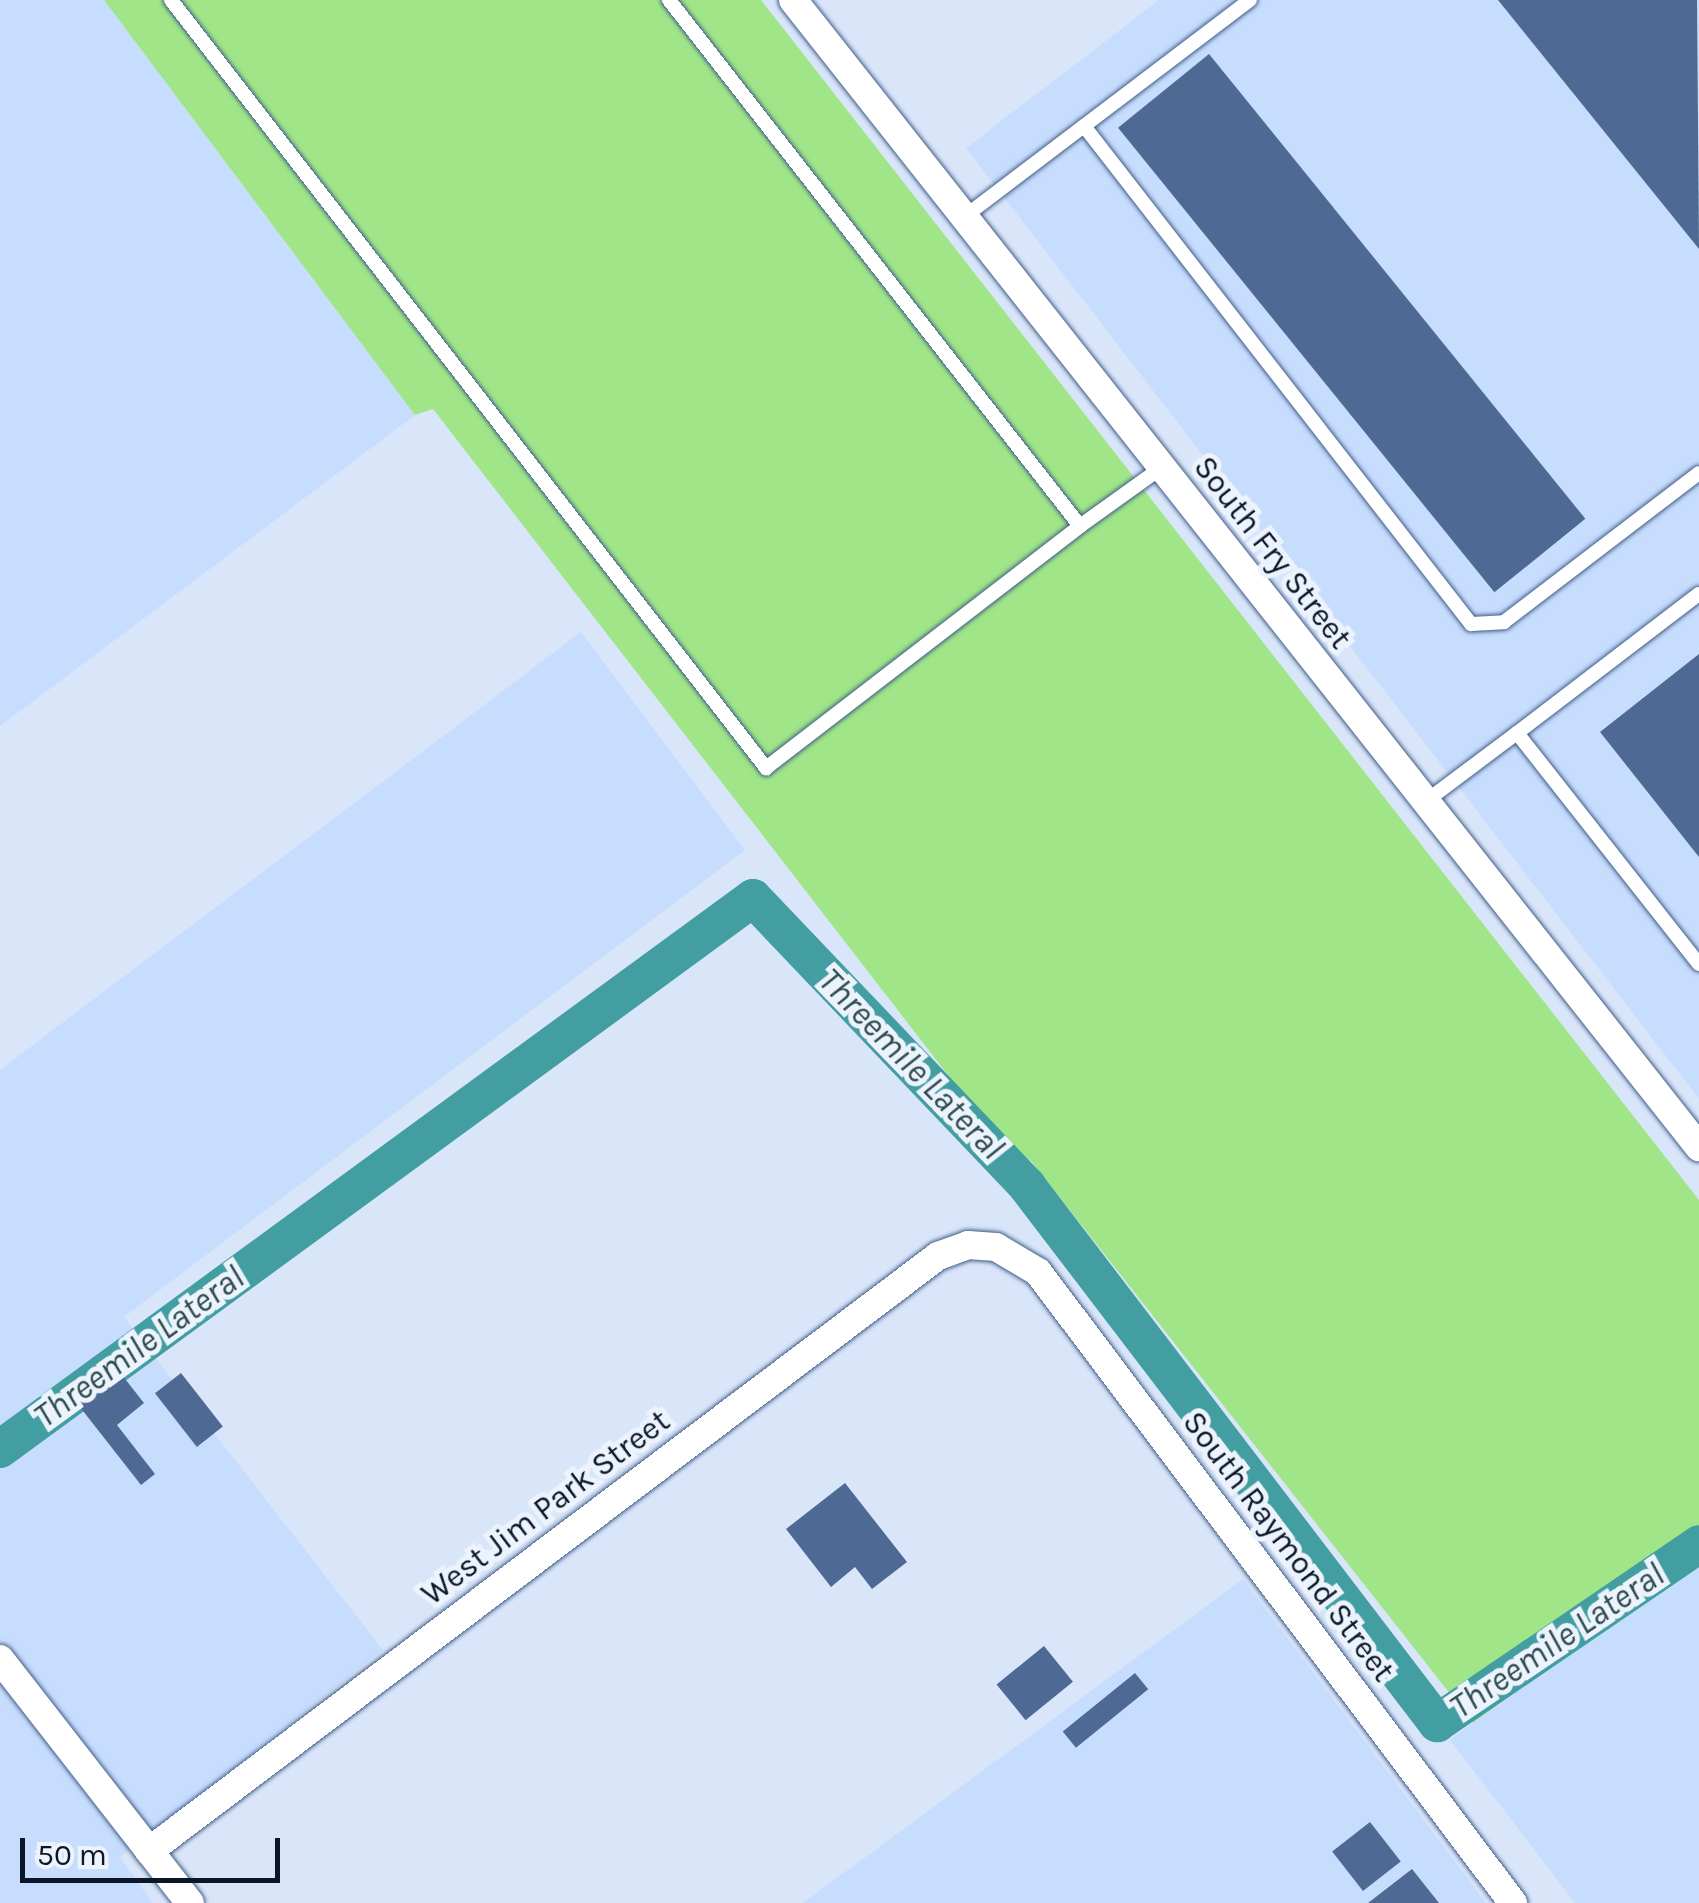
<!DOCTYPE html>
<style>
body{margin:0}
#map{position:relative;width:1699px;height:1903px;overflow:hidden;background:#d9e6fa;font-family:Karla,sans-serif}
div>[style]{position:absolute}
.built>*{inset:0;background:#c7ddfe}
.green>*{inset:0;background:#a0e688}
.canal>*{height:38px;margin:-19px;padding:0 19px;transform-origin:19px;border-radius:19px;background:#439ea1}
.building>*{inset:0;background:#4e6a94;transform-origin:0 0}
.roads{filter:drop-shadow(0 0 2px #415d87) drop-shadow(0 0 2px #415d87)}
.service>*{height:14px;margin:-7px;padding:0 7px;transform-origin:7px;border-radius:7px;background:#fff}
.minor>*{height:28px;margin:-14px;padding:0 14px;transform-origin:14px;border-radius:14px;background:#fff}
span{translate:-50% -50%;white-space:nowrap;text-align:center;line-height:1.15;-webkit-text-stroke:10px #ecf3fd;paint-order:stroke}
.street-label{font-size:32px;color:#0b1627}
.water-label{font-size:35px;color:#2f4c4d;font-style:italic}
.scale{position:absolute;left:20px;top:1838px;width:260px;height:45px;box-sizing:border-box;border:5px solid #0b1627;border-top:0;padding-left:12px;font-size:30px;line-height:35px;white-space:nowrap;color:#0b1627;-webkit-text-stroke:8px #ecf3fd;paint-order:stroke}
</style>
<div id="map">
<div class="built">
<div style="clip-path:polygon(0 0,104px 0,415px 415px,0 726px)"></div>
<div style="clip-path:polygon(1159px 0,1699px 0,1699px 1099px,966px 148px)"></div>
<div style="clip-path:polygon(581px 632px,745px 850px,124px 1317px,383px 1650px,120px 1857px,153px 1903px,0 1903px,0 1070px)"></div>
<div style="clip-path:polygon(1699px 1554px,1699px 1903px,1575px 1903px,1450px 1740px)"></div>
<div style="clip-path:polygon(1243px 1579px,1486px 1903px,803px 1903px)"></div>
</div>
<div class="green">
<div style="clip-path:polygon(104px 0,761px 0,1699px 1200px,1699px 1554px,1473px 1723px,1032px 1162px,992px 1132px,433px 409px,415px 415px)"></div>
</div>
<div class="canal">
<div style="left:0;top:1449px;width:933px;rotate:-36.19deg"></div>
<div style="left:753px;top:898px;width:398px;rotate:46.4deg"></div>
<div style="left:1027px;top:1186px;width:676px;rotate:52.64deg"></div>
<div style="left:1437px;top:1723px;width:317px;rotate:-34.3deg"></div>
</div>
<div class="building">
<div style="clip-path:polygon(1498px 0,1697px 0,1699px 249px)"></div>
<div style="left:1209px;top:54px;width:598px;height:117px;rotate:51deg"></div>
<div style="clip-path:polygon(1699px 654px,1699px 857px,1600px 732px)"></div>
<div style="left:181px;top:1373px;width:68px;height:33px;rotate:52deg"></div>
<div style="clip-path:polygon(122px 1375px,144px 1403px,117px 1425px,155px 1474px,141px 1485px,76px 1402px)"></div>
<div style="clip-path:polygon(845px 1483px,907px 1562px,872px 1589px,855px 1567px,831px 1587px,786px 1529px)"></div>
<div style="left:1044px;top:1646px;width:46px;height:61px;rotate:51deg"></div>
<div style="left:1135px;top:1673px;width:21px;height:93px;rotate:51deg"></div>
<div style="left:1370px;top:1822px;width:50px;height:48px;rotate:52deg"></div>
<div style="clip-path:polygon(1412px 1869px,1439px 1903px,1368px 1903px)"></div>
</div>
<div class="roads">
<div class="service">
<div style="left:171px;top:0;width:972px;rotate:52.23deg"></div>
<div style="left:766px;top:768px;width:396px;rotate:-37.6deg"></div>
<div style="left:1080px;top:526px;width:668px;rotate:-128deg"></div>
<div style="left:1084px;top:126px;width:631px;rotate:52.15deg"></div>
<div style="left:1471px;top:624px;width:33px;rotate:-3deg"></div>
<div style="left:1504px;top:622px;width:245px;rotate:-37.4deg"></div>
<div style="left:964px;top:217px;width:359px;rotate:-37.2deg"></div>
<div style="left:1080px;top:526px;width:100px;rotate:-35.6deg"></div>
<div style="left:1517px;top:733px;width:229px;rotate:-37.4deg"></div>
<div style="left:1425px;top:802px;width:115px;rotate:-36.9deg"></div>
<div style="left:1517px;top:733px;width:294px;rotate:51.8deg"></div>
</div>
<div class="minor">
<div style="left:793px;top:0;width:1462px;rotate:51.7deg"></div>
<div style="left:0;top:1659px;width:309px;rotate:52.1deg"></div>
<div style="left:149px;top:1851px;width:988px;rotate:-37.02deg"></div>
<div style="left:938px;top:1256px;width:32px;rotate:-20deg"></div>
<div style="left:968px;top:1245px;width:28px;rotate:4deg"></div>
<div style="left:996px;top:1247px;width:49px;rotate:30.8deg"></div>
<div style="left:1038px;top:1272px;width:790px;rotate:53.03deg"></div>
</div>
</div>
<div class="street-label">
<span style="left:1272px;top:553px;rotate:52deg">South Fry Street</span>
<span style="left:546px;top:1508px;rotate:-37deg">West Jim Park Street</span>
<span style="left:1288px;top:1547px;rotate:53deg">South Raymond Street</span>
</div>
<div class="water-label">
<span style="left:911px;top:1064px;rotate:46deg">Threemile Lateral</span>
<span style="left:139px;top:1347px;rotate:-36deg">Threemile Lateral</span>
<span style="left:1557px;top:1641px;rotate:-34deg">Threemile Lateral</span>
</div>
<div class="scale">50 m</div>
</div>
